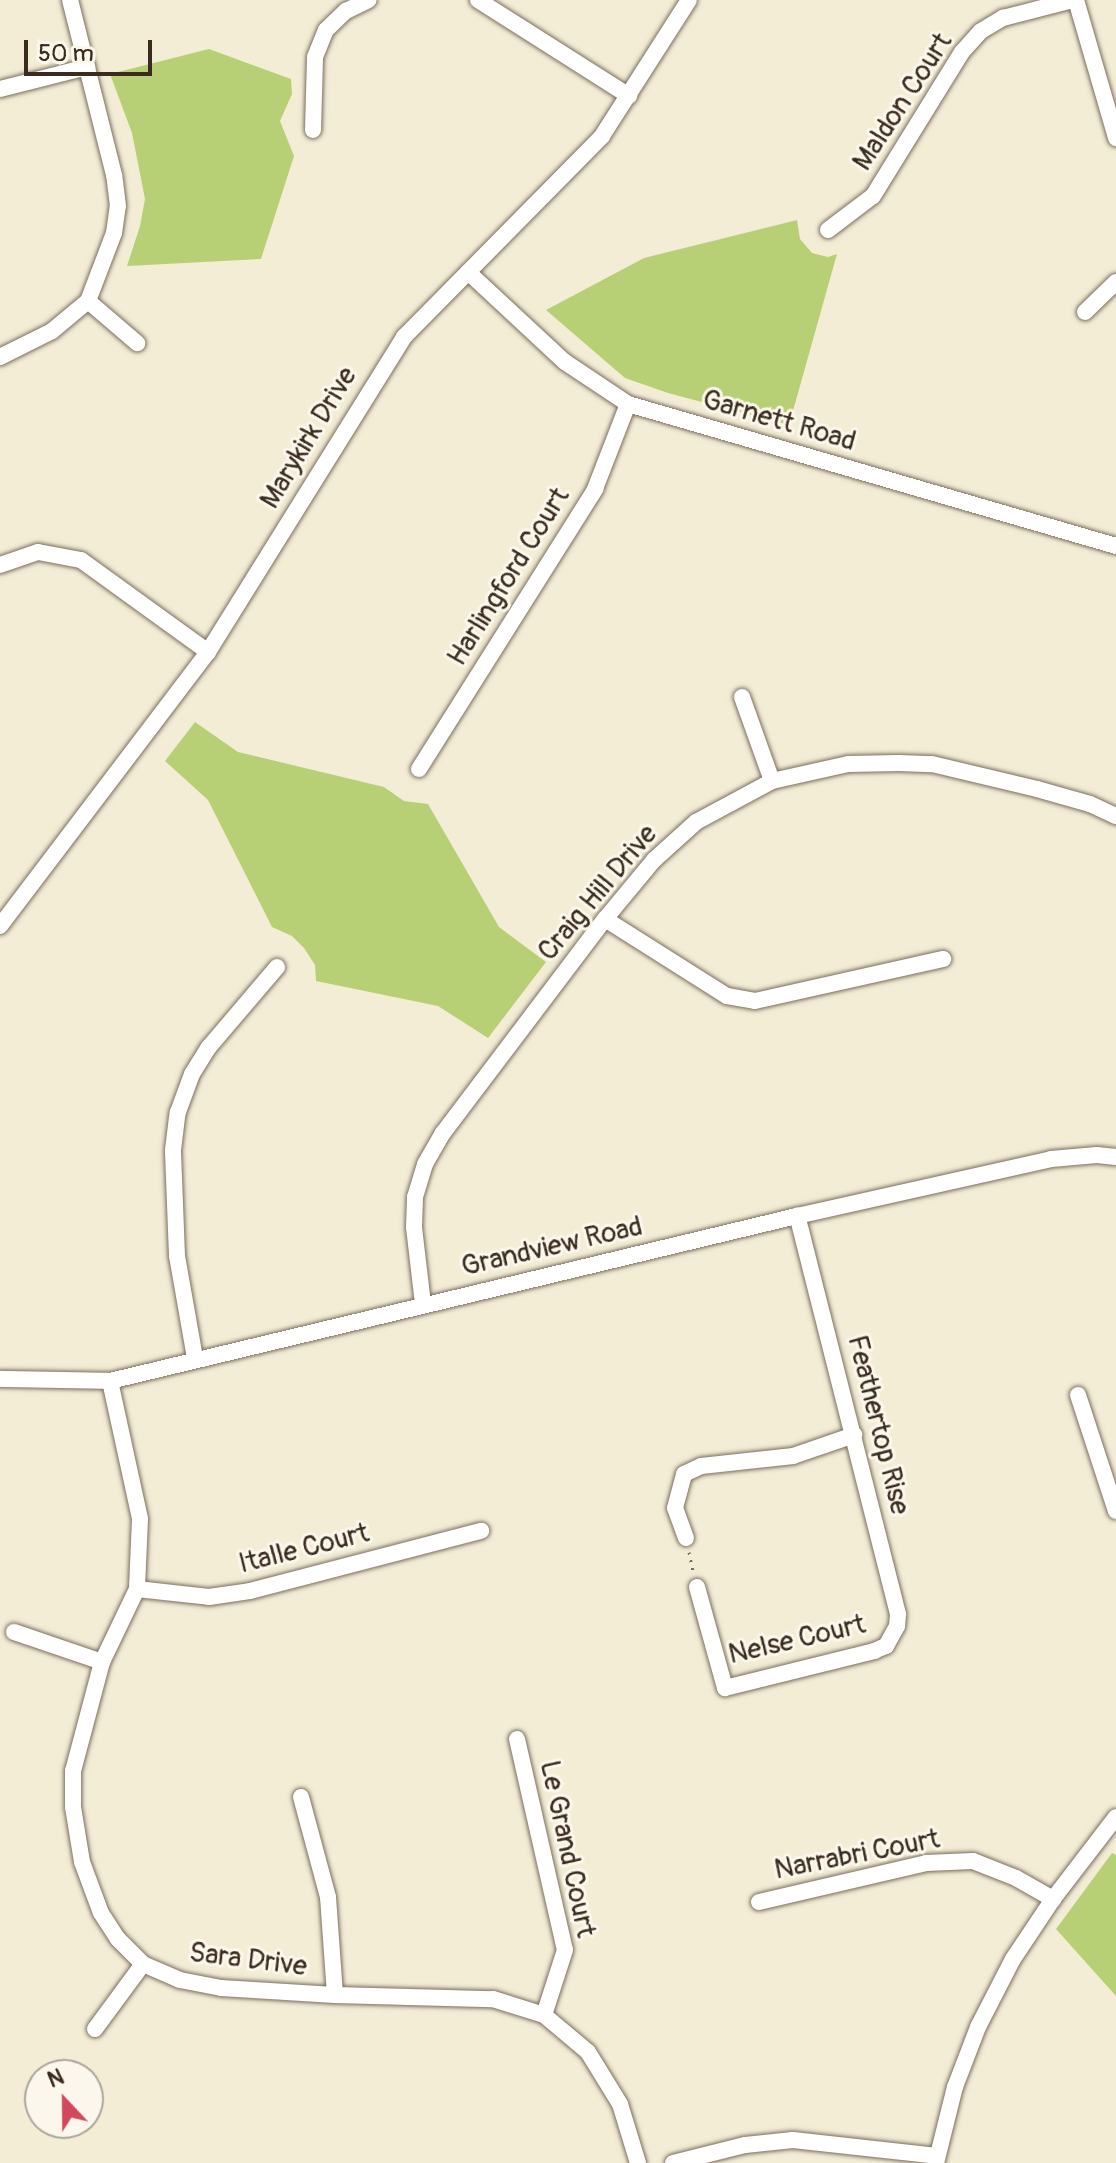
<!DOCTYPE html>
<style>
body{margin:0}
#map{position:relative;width:1116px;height:2163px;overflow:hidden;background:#f3edd6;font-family:Pangolin,sans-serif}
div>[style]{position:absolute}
.green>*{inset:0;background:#b7d075}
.path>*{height:3px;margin-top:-1.5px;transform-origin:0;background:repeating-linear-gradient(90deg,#7b6e5e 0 2px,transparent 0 8px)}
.roads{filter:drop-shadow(0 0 2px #7b6e5e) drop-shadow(0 0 2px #7b6e5e)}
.minor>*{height:16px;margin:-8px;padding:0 8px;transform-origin:8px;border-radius:8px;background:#fff}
span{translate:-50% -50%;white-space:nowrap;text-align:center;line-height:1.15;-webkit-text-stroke:6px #fbf7ec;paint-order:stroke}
.street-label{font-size:28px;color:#3b2a1e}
.north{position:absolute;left:24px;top:2059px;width:80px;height:80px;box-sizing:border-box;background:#fbf7ec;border:2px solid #aea59a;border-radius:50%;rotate:338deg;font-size:22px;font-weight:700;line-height:32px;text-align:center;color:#3b2a1e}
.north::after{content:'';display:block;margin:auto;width:28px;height:36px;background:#d1495b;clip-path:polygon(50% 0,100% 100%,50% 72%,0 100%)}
.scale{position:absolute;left:24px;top:40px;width:128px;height:36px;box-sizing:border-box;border:4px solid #3b2a1e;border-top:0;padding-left:10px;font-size:24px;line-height:28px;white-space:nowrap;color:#3b2a1e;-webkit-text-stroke:6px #fbf7ec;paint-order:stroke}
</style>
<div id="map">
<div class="green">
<div style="clip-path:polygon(209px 49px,291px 79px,292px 94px,280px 121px,294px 156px,261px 259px,127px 266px,140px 226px,145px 199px,132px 133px,110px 74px)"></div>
<div style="clip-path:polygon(797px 220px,800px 239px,812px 253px,828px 257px,837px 254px,789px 425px,668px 393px,625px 378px,546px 310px,644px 258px)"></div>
<div style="clip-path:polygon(195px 722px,238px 752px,384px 787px,404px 801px,428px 804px,499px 927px,546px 962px,488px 1038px,438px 1006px,316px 981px,315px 965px,304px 948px,292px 936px,272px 927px,208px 800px,165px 761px)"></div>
<div style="clip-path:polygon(1112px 1853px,1116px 1855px,1116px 1996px,1056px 1929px)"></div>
</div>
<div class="path">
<div style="left:689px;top:1552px;width:19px;rotate:78deg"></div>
</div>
<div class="roads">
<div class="minor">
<div style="left:478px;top:0;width:179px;rotate:32.4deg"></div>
<div style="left:1076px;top:0;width:144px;rotate:73.8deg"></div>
<div style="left:0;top:89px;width:90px;rotate:-14.2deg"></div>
<div style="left:313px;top:130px;width:73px;rotate:-88.4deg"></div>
<div style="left:315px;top:57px;width:29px;rotate:-68deg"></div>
<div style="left:326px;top:30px;width:28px;rotate:-44deg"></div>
<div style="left:346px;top:11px;width:25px;rotate:-26deg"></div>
<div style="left:828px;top:230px;width:56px;rotate:-37.1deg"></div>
<div style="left:873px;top:196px;width:169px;rotate:-58.3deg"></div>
<div style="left:962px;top:52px;width:28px;rotate:-48deg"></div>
<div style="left:981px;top:31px;width:26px;rotate:-31deg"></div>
<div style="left:1003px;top:18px;width:72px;rotate:-14.4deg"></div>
<div style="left:468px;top:272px;width:132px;rotate:42.9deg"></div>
<div style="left:565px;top:362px;width:76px;rotate:33.7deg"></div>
<div style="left:628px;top:404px;width:508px;rotate:16.22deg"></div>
<div style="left:88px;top:301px;width:65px;rotate:40.6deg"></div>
<div style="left:1085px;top:312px;width:43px;rotate:-44.1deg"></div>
<div style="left:0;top:357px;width:58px;rotate:-26.6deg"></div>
<div style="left:52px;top:331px;width:47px;rotate:-39.8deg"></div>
<div style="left:88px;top:301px;width:73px;rotate:-69.1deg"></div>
<div style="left:114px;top:233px;width:27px;rotate:-82deg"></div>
<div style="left:118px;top:206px;width:31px;rotate:-97deg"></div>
<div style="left:114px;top:175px;width:180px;rotate:-104.1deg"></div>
<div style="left:0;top:565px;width:40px;rotate:-18.9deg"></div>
<div style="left:38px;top:552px;width:44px;rotate:10.5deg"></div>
<div style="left:81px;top:560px;width:157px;rotate:35.9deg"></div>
<div style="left:742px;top:697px;width:89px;rotate:70.3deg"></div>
<div style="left:419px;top:769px;width:331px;rotate:-57.8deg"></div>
<div style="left:595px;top:489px;width:91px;rotate:-68.8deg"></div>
<div style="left:605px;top:919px;width:144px;rotate:32.3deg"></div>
<div style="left:727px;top:996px;width:28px;rotate:10deg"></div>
<div style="left:755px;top:1001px;width:193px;rotate:-12.6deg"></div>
<div style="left:0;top:926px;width:344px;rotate:-52.8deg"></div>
<div style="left:208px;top:652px;width:371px;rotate:-58.1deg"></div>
<div style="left:404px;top:337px;width:282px;rotate:-45.4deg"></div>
<div style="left:602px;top:136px;width:161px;rotate:-57.4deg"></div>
<div style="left:423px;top:1304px;width:78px;rotate:-96.7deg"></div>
<div style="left:414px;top:1227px;width:30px;rotate:-88deg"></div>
<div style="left:415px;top:1197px;width:34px;rotate:-73deg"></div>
<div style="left:425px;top:1164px;width:36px;rotate:-60deg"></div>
<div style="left:443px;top:1133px;width:268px;rotate:-52.9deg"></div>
<div style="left:605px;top:919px;width:77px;rotate:-50.3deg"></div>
<div style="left:654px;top:860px;width:57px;rotate:-42.1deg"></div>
<div style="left:696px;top:822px;width:86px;rotate:-28.3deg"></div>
<div style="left:772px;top:781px;width:78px;rotate:-12.6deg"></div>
<div style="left:848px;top:764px;width:51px;rotate:-1.1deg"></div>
<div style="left:899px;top:763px;width:33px;rotate:2deg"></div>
<div style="left:932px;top:764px;width:108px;rotate:13.4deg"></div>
<div style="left:1037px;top:789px;width:55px;rotate:15.8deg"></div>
<div style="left:1090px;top:804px;width:29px;rotate:25deg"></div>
<div style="left:195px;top:1358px;width:104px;rotate:-100deg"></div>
<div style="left:177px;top:1256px;width:106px;rotate:-92.2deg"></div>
<div style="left:173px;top:1150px;width:38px;rotate:-83deg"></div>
<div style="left:178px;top:1112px;width:40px;rotate:-69.8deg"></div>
<div style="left:192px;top:1074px;width:32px;rotate:-58deg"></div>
<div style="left:209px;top:1047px;width:105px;rotate:-49.6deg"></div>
<div style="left:0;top:1379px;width:110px;rotate:1deg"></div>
<div style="left:110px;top:1381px;width:707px;rotate:-13.51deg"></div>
<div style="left:797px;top:1216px;width:260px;rotate:-12.6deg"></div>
<div style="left:1051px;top:1159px;width:46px;rotate:-5deg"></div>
<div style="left:1097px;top:1155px;width:19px;rotate:6deg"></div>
<div style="left:110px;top:1381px;width:141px;rotate:77.7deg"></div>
<div style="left:140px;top:1519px;width:70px;rotate:92.5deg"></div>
<div style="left:137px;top:1589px;width:81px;rotate:115.6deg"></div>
<div style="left:102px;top:1662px;width:113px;rotate:104.9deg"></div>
<div style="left:73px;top:1771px;width:36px;rotate:90deg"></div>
<div style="left:73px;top:1807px;width:56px;rotate:80.7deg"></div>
<div style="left:82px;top:1862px;width:54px;rotate:69.6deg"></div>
<div style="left:101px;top:1913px;width:31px;rotate:57deg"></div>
<div style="left:118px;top:1939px;width:35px;rotate:45deg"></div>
<div style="left:143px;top:1964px;width:40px;rotate:23.4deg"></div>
<div style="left:180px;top:1980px;width:42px;rotate:11deg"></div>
<div style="left:221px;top:1988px;width:114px;rotate:3.5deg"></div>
<div style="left:335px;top:1995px;width:158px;rotate:1.5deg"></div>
<div style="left:493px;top:1999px;width:53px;rotate:17.4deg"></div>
<div style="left:544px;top:2015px;width:57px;rotate:40.1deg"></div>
<div style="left:588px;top:2052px;width:61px;rotate:58.4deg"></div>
<div style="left:620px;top:2104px;width:62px;rotate:73deg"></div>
<div style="left:1078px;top:1395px;width:122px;rotate:71.9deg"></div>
<div style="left:686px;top:1538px;width:32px;rotate:-110deg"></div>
<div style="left:675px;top:1508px;width:35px;rotate:-75deg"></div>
<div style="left:684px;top:1474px;width:19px;rotate:-25deg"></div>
<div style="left:701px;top:1466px;width:93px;rotate:-6.2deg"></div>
<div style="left:793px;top:1456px;width:65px;rotate:-19deg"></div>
<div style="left:697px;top:1587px;width:105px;rotate:74.5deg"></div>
<div style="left:725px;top:1688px;width:154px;rotate:-13.9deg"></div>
<div style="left:874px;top:1651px;width:13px;rotate:-23deg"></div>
<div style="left:886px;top:1646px;width:23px;rotate:-61deg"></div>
<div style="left:897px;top:1626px;width:12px;rotate:-85deg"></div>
<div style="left:898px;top:1614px;width:411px;rotate:-104.2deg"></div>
<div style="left:137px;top:1589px;width:72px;rotate:6.3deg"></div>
<div style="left:209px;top:1597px;width:41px;rotate:-8.3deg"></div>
<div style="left:250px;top:1591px;width:239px;rotate:-14.6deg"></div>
<div style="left:14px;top:1632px;width:93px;rotate:18.8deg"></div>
<div style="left:517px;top:1739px;width:216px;rotate:77.2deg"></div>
<div style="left:565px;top:1950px;width:68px;rotate:107.9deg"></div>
<div style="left:301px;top:1797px;width:104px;rotate:74.9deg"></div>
<div style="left:328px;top:1897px;width:98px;rotate:85.9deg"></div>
<div style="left:759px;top:1902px;width:171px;rotate:-13.1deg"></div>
<div style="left:926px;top:1863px;width:47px;rotate:-2.4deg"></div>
<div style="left:973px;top:1861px;width:46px;rotate:21.6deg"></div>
<div style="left:1016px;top:1878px;width:43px;rotate:29.6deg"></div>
<div style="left:95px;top:2029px;width:81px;rotate:-53.6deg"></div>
<div style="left:673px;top:2163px;width:74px;rotate:-14deg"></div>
<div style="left:745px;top:2145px;width:48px;rotate:-5.9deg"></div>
<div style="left:793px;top:2140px;width:145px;rotate:6.3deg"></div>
<div style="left:936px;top:2163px;width:78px;rotate:-76deg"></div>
<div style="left:955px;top:2087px;width:64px;rotate:-69deg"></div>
<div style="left:978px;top:2027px;width:76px;rotate:-62.8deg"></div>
<div style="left:1013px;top:1959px;width:72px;rotate:-56.3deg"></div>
<div style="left:1053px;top:1899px;width:103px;rotate:-52.5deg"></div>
</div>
</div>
<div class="street-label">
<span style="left:903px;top:102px;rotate:-57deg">Maldon Court</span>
<span style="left:779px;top:421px;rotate:16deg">Garnett Road</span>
<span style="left:309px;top:438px;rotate:-59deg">Marykirk Drive</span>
<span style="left:509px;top:577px;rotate:-58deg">Harlingford Court</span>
<span style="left:598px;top:893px;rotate:-50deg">Craig Hill Drive</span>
<span style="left:552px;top:1247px;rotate:-13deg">Grandview Road</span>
<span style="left:878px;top:1425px;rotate:76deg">Feathertop Rise</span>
<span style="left:304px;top:1549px;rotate:-14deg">Italle Court</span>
<span style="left:797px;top:1640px;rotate:-13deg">Nelse Court</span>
<span style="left:567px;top:1849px;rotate:78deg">Le Grand Court</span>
<span style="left:857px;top:1855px;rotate:-11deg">Narrabri Court</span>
<span style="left:248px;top:1960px;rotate:7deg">Sara Drive</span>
</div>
<div class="north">N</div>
<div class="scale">50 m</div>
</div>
